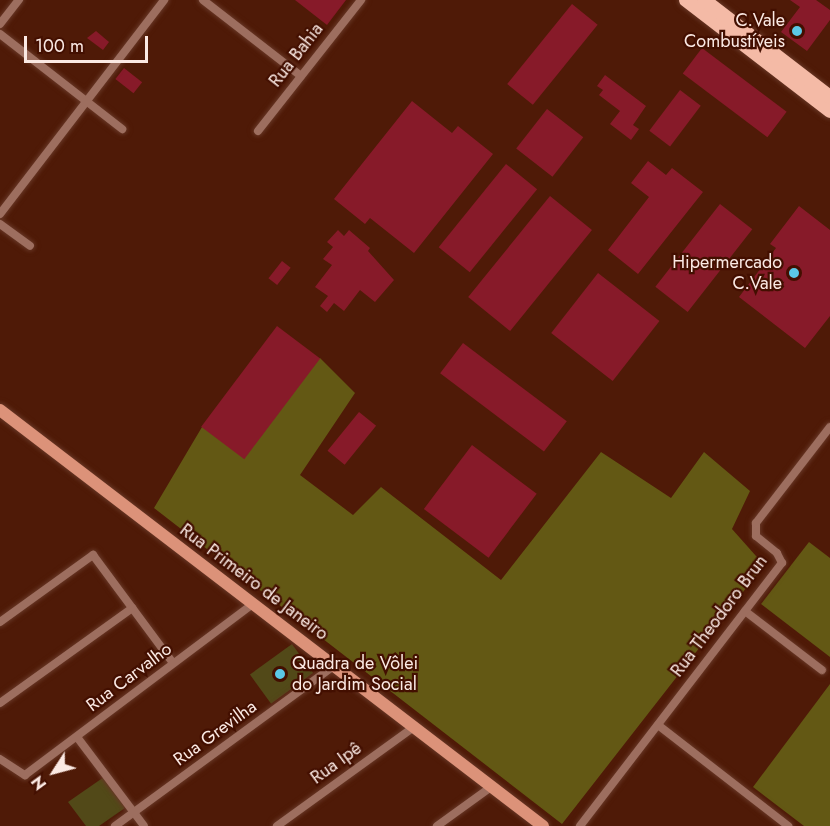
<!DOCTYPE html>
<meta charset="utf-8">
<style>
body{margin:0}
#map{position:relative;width:830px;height:826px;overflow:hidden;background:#4f1a07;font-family:Jost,sans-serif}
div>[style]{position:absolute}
.green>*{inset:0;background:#524918;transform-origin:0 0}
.forest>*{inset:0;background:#635814}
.building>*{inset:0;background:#871a29;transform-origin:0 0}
.roads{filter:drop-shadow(0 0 2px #673726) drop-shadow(0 0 2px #673726)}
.street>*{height:8px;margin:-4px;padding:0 4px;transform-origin:4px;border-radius:4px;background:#9d6e5f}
.secondary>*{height:12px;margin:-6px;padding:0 6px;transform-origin:6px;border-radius:6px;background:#dc9279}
.primary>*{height:14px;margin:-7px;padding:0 7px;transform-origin:7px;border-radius:7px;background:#f4baa6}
.dots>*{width:16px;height:16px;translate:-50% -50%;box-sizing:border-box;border:3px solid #430f00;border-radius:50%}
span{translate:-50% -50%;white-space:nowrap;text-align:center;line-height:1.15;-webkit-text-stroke:4.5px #430f00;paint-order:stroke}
.poi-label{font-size:18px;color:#fbe9e3}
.right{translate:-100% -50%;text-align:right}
.left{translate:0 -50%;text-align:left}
.street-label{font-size:18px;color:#fbe9e3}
.north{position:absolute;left:24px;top:742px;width:60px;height:60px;-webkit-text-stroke:4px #430f00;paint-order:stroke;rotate:234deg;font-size:16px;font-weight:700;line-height:24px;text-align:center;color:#fbe9e3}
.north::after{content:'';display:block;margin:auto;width:21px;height:27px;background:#fbe9e3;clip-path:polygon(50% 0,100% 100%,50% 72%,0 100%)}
.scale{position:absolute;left:24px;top:36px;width:124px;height:27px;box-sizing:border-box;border:3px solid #fbe9e3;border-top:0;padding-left:8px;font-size:18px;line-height:21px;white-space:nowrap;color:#fbe9e3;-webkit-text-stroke:4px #430f00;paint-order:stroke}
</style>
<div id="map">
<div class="green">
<div style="left:292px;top:644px;width:36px;height:52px;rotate:54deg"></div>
<div style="clip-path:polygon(104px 777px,125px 808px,99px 826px,86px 826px,68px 802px)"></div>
</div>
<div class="forest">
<div style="clip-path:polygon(320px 358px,355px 393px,300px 475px,353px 515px,381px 487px,501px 580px,601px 452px,671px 498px,704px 452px,750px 491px,732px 529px,764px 565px,562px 824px,154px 508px,202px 427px)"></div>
<div style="clip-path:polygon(809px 542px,830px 558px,830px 657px,761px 604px)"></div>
<div style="clip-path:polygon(830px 684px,830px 826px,804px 826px,753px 787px)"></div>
</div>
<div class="building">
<div style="clip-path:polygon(295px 0,346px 0,327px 25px)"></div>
<div style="clip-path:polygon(790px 0,816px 0,830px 10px,830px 20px,807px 51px,781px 32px,800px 7px)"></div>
<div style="left:572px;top:4px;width:33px;height:103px;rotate:39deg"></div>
<div style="clip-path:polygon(96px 31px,109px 42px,103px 50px,87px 38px)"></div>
<div style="left:702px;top:48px;width:106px;height:32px;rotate:37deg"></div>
<div style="left:124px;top:68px;width:23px;height:14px;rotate:38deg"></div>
<div style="clip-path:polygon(605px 75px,646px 106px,633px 125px,639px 129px,631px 140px,610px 124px,620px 111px,599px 95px,603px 90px,597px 86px)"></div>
<div style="left:680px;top:90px;width:26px;height:51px;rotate:37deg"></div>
<div style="clip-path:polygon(412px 101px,452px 133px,458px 126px,493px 154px,414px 253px,370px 218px,365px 224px,334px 199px)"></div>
<div style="left:547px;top:109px;width:46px;height:50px;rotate:38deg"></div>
<div style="clip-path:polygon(648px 161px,666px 175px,672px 168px,703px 192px,638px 274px,608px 250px,649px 197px,631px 183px)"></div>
<div style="left:506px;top:164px;width:40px;height:107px;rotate:39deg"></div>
<div style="left:550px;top:196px;width:54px;height:130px;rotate:39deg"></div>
<div style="left:720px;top:204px;width:41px;height:105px;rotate:38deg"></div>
<div style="clip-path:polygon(799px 206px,830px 230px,830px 316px,805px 348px,739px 297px,776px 248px,770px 244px)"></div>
<div style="clip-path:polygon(338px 230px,344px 236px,349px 230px,370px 248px,368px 251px,394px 280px,375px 302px,360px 290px,344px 311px,334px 303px,327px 312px,320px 306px,328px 296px,315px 287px,332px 265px,323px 259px,333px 247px,327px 242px)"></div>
<div style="left:282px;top:261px;width:11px;height:22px;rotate:38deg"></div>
<div style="left:598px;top:273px;width:78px;height:76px;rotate:38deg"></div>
<div style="left:277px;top:326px;width:54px;height:126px;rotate:37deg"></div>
<div style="left:463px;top:343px;width:130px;height:38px;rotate:37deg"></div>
<div style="left:359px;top:412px;width:22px;height:50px;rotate:39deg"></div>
<div style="left:472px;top:445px;width:81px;height:80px;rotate:37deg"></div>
</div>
<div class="roads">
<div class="street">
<div style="left:203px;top:0;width:124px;rotate:37.8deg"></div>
<div style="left:0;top:24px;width:31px;rotate:-52deg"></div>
<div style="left:0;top:34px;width:155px;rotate:37.9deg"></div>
<div style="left:258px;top:131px;width:167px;rotate:-51.8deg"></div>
<div style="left:0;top:214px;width:270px;rotate:-52.5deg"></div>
<div style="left:0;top:224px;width:37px;rotate:36deg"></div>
<div style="left:745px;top:611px;width:97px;rotate:37.5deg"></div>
<div style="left:0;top:622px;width:115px;rotate:-35.8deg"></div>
<div style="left:93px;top:555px;width:134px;rotate:53.5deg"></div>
<div style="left:0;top:703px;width:163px;rotate:-35.7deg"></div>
<div style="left:658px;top:725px;width:165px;rotate:37.8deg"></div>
<div style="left:77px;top:737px;width:111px;rotate:53deg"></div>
<div style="left:0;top:759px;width:30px;rotate:33deg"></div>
<div style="left:25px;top:775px;width:285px;rotate:-36.9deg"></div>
<div style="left:115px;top:826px;width:271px;rotate:-36.2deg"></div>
<div style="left:277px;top:826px;width:169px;rotate:-35.9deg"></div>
<div style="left:437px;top:826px;width:67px;rotate:-35.8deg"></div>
<div style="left:580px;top:826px;width:332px;rotate:-52.5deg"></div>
<div style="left:782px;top:563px;width:11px;rotate:-117deg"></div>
<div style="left:777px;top:553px;width:27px;rotate:-141deg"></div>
<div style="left:756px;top:536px;width:13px;rotate:-90deg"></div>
<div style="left:756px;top:523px;width:121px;rotate:-52.4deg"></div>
</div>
<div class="secondary">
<div style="left:0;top:410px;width:684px;rotate:37.46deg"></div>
</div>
<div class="primary">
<div style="left:686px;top:0;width:182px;rotate:37.6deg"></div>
<div style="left:704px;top:0;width:159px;rotate:37.6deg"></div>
</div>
</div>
<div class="dots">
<div style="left:797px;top:31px;background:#5bc8e6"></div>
<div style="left:794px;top:273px;background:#5bc8e6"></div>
<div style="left:280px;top:674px;background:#5bc8e6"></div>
</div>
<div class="poi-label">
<span class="right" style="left:785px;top:31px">C.Vale<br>Combustíveis</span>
<span class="right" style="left:782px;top:273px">Hipermercado<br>C.Vale</span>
<span class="left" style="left:292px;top:674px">Quadra de Vôlei<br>do Jardim Social</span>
</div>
<div class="street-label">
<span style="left:296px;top:55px;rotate:-52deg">Rua Bahia</span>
<span style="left:254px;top:582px;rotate:37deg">Rua Primeiro de Janeiro</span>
<span style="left:719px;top:616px;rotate:-53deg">Rua Theodoro Brun</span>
<span style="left:129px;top:677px;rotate:-37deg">Rua Carvalho</span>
<span style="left:215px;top:733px;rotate:-36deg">Rua Grevilha</span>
<span style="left:336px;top:763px;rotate:-36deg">Rua Ipê</span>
</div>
<div class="north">N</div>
<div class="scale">100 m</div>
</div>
